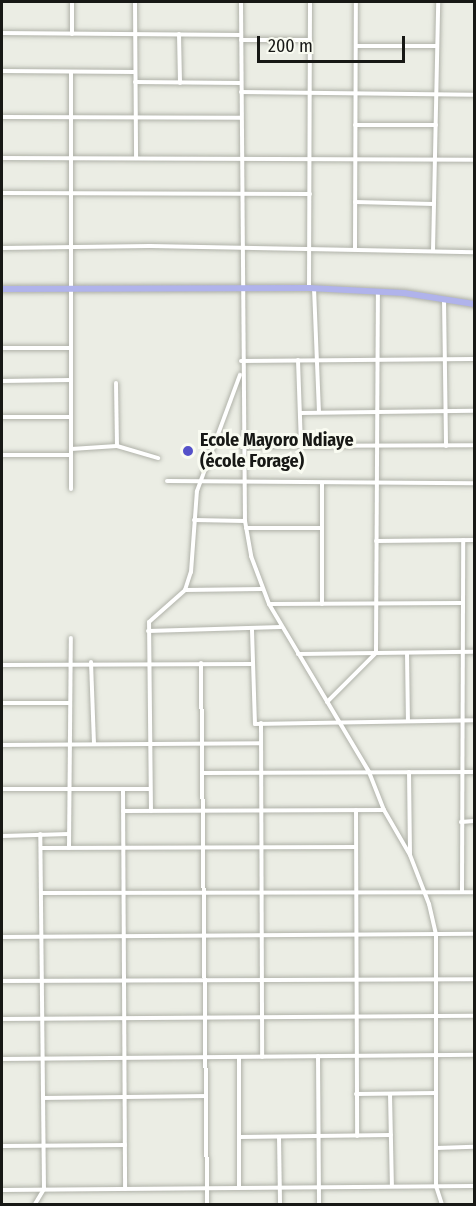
<!DOCTYPE html>
<meta charset="utf-8">
<style>
body{margin:0}
#map{position:relative;width:476px;height:1206px;overflow:hidden;background:#ebede4;font-family:"Fira Sans Condensed",sans-serif}
div>[style]{position:absolute}
.roads{filter:drop-shadow(0 0 2px #afb1a8) drop-shadow(0 0 2px #afb1a8)}
.street>*{height:4px;margin:-2px;padding:0 2px;transform-origin:2px;border-radius:2px;background:#fff}
.primary>*{height:6px;margin:-3px;padding:0 3px;transform-origin:3px;border-radius:3px;background:#b0b3eb}
.dots>*{width:16px;height:16px;translate:-50% -50%;box-sizing:border-box;border:3px solid #f9fbf1;border-radius:50%}
span{translate:-50% -50%;white-space:nowrap;text-align:center;line-height:1.15;-webkit-text-stroke:6px #f9fbf1;paint-order:stroke}
.poi-label{font-size:18px;color:#171815;font-weight:700}
.left{translate:0 -50%;text-align:left}
.frame{position:absolute;inset:0;border:3px solid #171815;pointer-events:none}
.scale{position:absolute;left:257px;top:36px;width:148px;height:27px;box-sizing:border-box;border:3px solid #171815;border-top:0;padding-left:8px;font-size:18px;line-height:21px;white-space:nowrap;color:#171815;-webkit-text-stroke:4px #f9fbf1;paint-order:stroke}
</style>
<div id="map">
<div class="roads">
<div class="street">
<div style="left:72px;top:2px;width:32px;rotate:90deg"></div>
<div style="left:135px;top:2px;width:156px;rotate:89.6deg"></div>
<div style="left:241px;top:2px;width:519px;rotate:89.56deg"></div>
<div style="left:245px;top:521px;width:36px;rotate:80deg"></div>
<div style="left:251px;top:556px;width:51px;rotate:69.4deg"></div>
<div style="left:269px;top:604px;width:196px;rotate:59.2deg"></div>
<div style="left:369px;top:772px;width:41px;rotate:68.5deg"></div>
<div style="left:384px;top:810px;width:52px;rotate:60deg"></div>
<div style="left:410px;top:855px;width:53px;rotate:68.8deg"></div>
<div style="left:429px;top:904px;width:32px;rotate:77deg"></div>
<div style="left:436px;top:935px;width:251px;rotate:90deg"></div>
<div style="left:436px;top:1186px;width:19px;rotate:72deg"></div>
<div style="left:2px;top:33px;width:239px;rotate:0.5deg"></div>
<div style="left:179px;top:34px;width:49px;rotate:88.8deg"></div>
<div style="left:241px;top:40px;width:69px"></div>
<div style="left:356px;top:46px;width:81px"></div>
<div style="left:2px;top:71px;width:133px;rotate:0.4deg"></div>
<div style="left:135px;top:82px;width:106px;rotate:0.5deg"></div>
<div style="left:241px;top:92px;width:233px;rotate:0.7deg"></div>
<div style="left:2px;top:117px;width:239px;rotate:0.2deg"></div>
<div style="left:355px;top:125px;width:81px"></div>
<div style="left:2px;top:158px;width:472px;rotate:0.2deg"></div>
<div style="left:2px;top:193px;width:308px;rotate:0.2deg"></div>
<div style="left:355px;top:202px;width:79px;rotate:1.5deg"></div>
<div style="left:2px;top:248px;width:148px;rotate:-0.8deg"></div>
<div style="left:150px;top:246px;width:324px;rotate:1.1deg"></div>
<div style="left:355px;top:249px;width:247px;rotate:-89.8deg"></div>
<div style="left:433px;top:251px;width:249px;rotate:-88.8deg"></div>
<div style="left:309px;top:288px;width:286px;rotate:-89.8deg"></div>
<div style="left:314px;top:288px;width:124px;rotate:87.7deg"></div>
<div style="left:444px;top:299px;width:147px;rotate:89.2deg"></div>
<div style="left:2px;top:348px;width:69px"></div>
<div style="left:298px;top:360px;width:86px;rotate:88deg"></div>
<div style="left:241px;top:361px;width:233px;rotate:-0.5deg"></div>
<div style="left:2px;top:381px;width:69px;rotate:-0.8deg"></div>
<div style="left:116px;top:383px;width:63px;rotate:89.1deg"></div>
<div style="left:300px;top:413px;width:174px;rotate:-0.7deg"></div>
<div style="left:2px;top:417px;width:69px"></div>
<div style="left:242px;top:446px;width:232px;rotate:-0.2deg"></div>
<div style="left:71px;top:449px;width:46px;rotate:-3.7deg"></div>
<div style="left:117px;top:446px;width:43px;rotate:16.3deg"></div>
<div style="left:2px;top:455px;width:69px"></div>
<div style="left:167px;top:481px;width:307px;rotate:0.4deg"></div>
<div style="left:322px;top:483px;width:121px;rotate:90deg"></div>
<div style="left:71px;top:489px;width:417px;rotate:-90deg"></div>
<div style="left:194px;top:520px;width:51px;rotate:1.1deg"></div>
<div style="left:246px;top:528px;width:76px"></div>
<div style="left:376px;top:541px;width:98px;rotate:-0.6deg"></div>
<div style="left:185px;top:590px;width:77px;rotate:-0.7deg"></div>
<div style="left:269px;top:604px;width:194px;rotate:-0.3deg"></div>
<div style="left:252px;top:630px;width:94px;rotate:88.2deg"></div>
<div style="left:255px;top:724px;width:219px;rotate:-1deg"></div>
<div style="left:148px;top:631px;width:133px;rotate:-1.7deg"></div>
<div style="left:407px;top:653px;width:68px;rotate:89.2deg"></div>
<div style="left:298px;top:654px;width:176px;rotate:-0.7deg"></div>
<div style="left:91px;top:662px;width:82px;rotate:87.9deg"></div>
<div style="left:201px;top:663px;width:541px;rotate:89.36deg"></div>
<div style="left:2px;top:665px;width:251px;rotate:-0.2deg"></div>
<div style="left:327px;top:702px;width:69px;rotate:-45deg"></div>
<div style="left:376px;top:653px;width:361px;rotate:-89.7deg"></div>
<div style="left:2px;top:703px;width:67px"></div>
<div style="left:261px;top:723px;width:334px;rotate:89.8deg"></div>
<div style="left:2px;top:745px;width:259px;rotate:-0.4deg"></div>
<div style="left:409px;top:772px;width:82px;rotate:89.3deg"></div>
<div style="left:202px;top:773px;width:272px;rotate:-0.2deg"></div>
<div style="left:2px;top:789px;width:148px"></div>
<div style="left:123px;top:789px;width:400px;rotate:89.7deg"></div>
<div style="left:356px;top:810px;width:326px;rotate:89.8deg"></div>
<div style="left:123px;top:811px;width:261px;rotate:-0.2deg"></div>
<div style="left:151px;top:811px;width:189px;rotate:-90.6deg"></div>
<div style="left:149px;top:622px;width:48px;rotate:-41.6deg"></div>
<div style="left:185px;top:590px;width:19px;rotate:-72deg"></div>
<div style="left:191px;top:572px;width:81px;rotate:-85.8deg"></div>
<div style="left:197px;top:491px;width:124px;rotate:-69.7deg"></div>
<div style="left:461px;top:822px;width:13px;rotate:-4deg"></div>
<div style="left:2px;top:836px;width:67px;rotate:-1.7deg"></div>
<div style="left:41px;top:848px;width:315px;rotate:-0.2deg"></div>
<div style="left:69px;top:848px;width:210px;rotate:-89.5deg"></div>
<div style="left:462px;top:892px;width:352px;rotate:-89.8deg"></div>
<div style="left:41px;top:893px;width:433px;rotate:-0.1deg"></div>
<div style="left:2px;top:937px;width:472px;rotate:-0.4deg"></div>
<div style="left:2px;top:981px;width:472px;rotate:-0.2deg"></div>
<div style="left:2px;top:1019px;width:472px;rotate:-0.4deg"></div>
<div style="left:318px;top:1056px;width:148px;rotate:89.6deg"></div>
<div style="left:239px;top:1057px;width:131px;rotate:90deg"></div>
<div style="left:2px;top:1059px;width:472px;rotate:-0.5deg"></div>
<div style="left:356px;top:1094px;width:80px;rotate:-0.7deg"></div>
<div style="left:390px;top:1094px;width:92px;rotate:88.8deg"></div>
<div style="left:43px;top:1098px;width:163px;rotate:-0.7deg"></div>
<div style="left:239px;top:1137px;width:152px;rotate:-0.8deg"></div>
<div style="left:279px;top:1137px;width:67px;rotate:89.1deg"></div>
<div style="left:2px;top:1146px;width:123px;rotate:-0.5deg"></div>
<div style="left:436px;top:1148px;width:38px;rotate:-2deg"></div>
<div style="left:2px;top:1190px;width:472px;rotate:-0.5deg"></div>
<div style="left:35px;top:1204px;width:17px;rotate:-59deg"></div>
<div style="left:44px;top:1189px;width:355px;rotate:-90.6deg"></div>
</div>
<div class="primary">
<div style="left:2px;top:289px;width:307px;rotate:-0.2deg"></div>
<div style="left:309px;top:288px;width:95px;rotate:3deg"></div>
<div style="left:404px;top:293px;width:71px;rotate:8.9deg"></div>
</div>
</div>
<div class="dots">
<div style="left:188px;top:451px;background:#5552c9"></div>
</div>
<div class="poi-label">
<span class="left" style="left:200px;top:451px">Ecole Mayoro Ndiaye<br>(école Forage)</span>
</div>
<div class="frame"></div>
<div class="scale">200 m</div>
</div>
